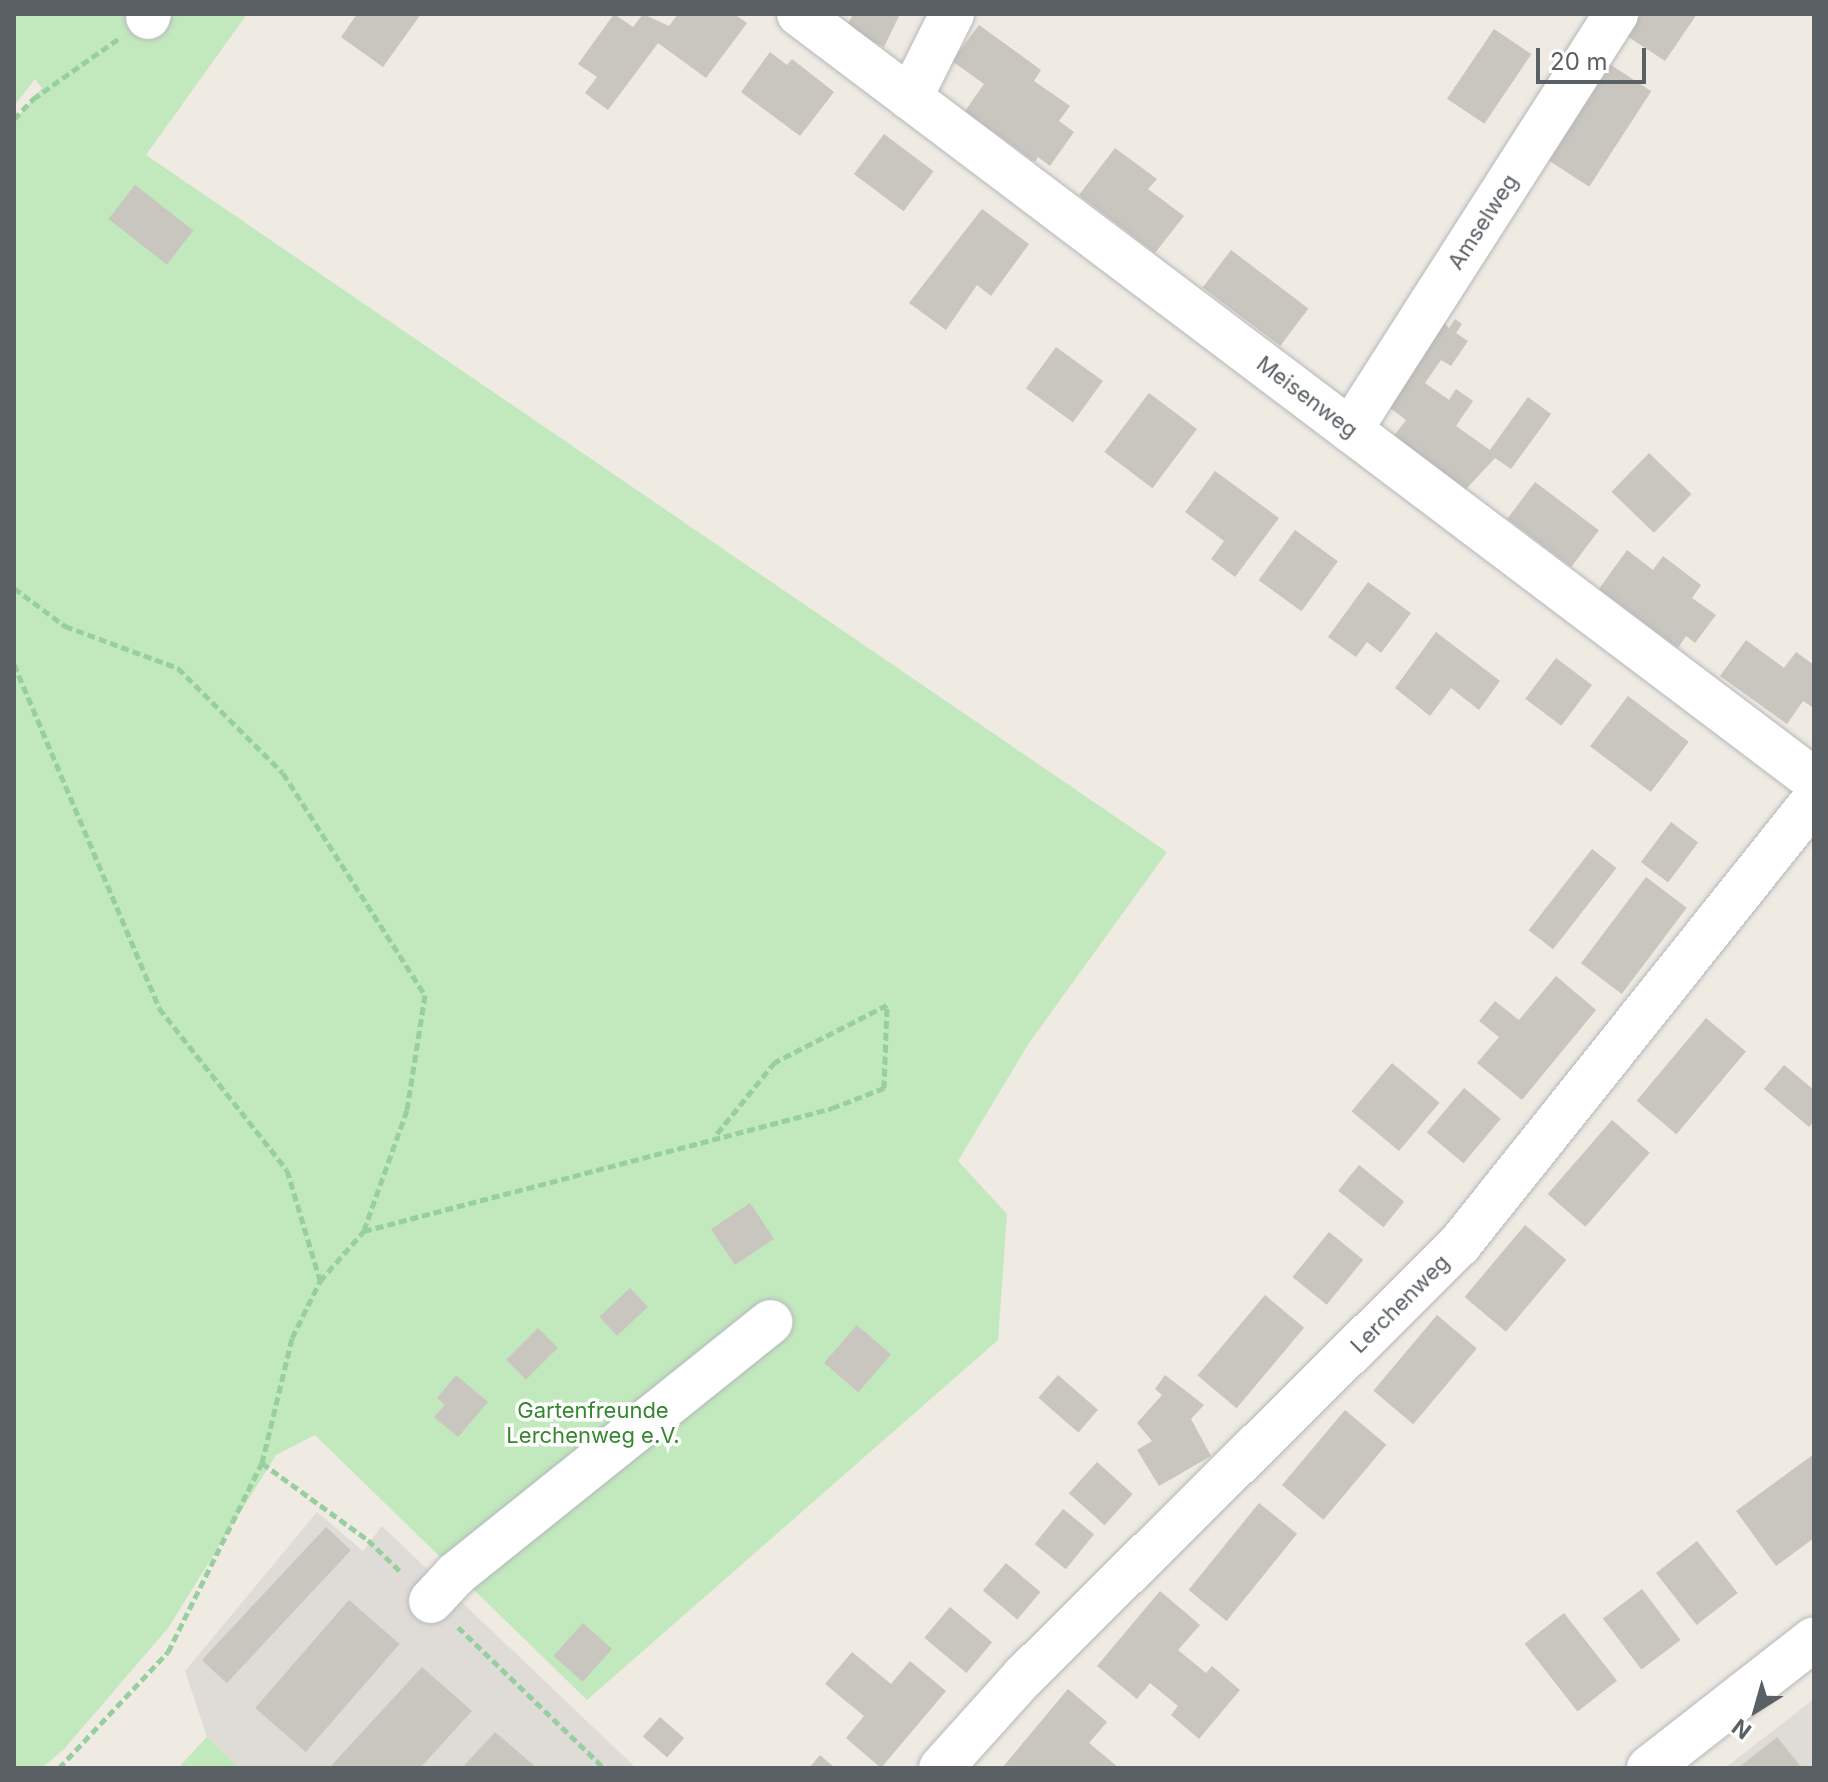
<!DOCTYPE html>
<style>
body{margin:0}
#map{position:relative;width:1828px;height:1782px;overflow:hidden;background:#efeae2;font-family:Inter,sans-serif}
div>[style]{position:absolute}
.industrial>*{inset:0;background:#dfdcd7}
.green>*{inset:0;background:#c2e8bd}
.building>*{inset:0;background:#c9c5bf;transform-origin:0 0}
.path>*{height:5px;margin-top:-2.5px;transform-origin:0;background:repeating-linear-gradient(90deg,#98cfa0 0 8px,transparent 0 12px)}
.roads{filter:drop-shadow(0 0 2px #b3b7bb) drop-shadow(0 0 2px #b3b7bb)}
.minor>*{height:44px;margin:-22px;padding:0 22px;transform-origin:22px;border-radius:22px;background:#fff}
span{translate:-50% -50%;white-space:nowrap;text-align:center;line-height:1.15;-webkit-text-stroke:7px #fff;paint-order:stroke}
.street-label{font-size:22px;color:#5b6064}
.park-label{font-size:22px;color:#36872f}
.frame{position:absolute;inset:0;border:16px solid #5b6064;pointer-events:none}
.north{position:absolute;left:1716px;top:1670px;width:80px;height:80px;-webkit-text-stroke:6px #fff;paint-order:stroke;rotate:217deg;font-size:22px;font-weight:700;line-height:32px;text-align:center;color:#5b6064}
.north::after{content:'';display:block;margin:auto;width:28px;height:36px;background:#5b6064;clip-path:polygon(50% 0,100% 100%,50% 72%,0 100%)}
.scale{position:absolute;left:1536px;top:48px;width:110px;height:36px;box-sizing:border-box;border:4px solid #5b6064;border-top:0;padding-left:10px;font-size:24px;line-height:28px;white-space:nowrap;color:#5b6064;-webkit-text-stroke:6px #fff;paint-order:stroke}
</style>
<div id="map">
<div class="industrial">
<div style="clip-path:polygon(317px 1512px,363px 1551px,382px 1526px,636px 1768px,240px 1768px,207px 1737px,185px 1671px)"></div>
<div style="clip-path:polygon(1814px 1699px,1814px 1768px,1725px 1768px)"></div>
</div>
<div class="green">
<div style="clip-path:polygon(14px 14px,247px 14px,146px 155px,1167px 852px,1029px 1043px,958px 1161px,1007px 1214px,998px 1340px,587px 1700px,315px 1435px,276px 1455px,168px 1628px,64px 1749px,42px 1768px,14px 1768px,14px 121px,42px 88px,35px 79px,14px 106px)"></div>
<div style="clip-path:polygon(207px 1737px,240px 1768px,178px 1768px)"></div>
</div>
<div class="building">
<div style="clip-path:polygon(357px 14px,421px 14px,383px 67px,341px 37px)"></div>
<div style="clip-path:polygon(614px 14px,633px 27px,643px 14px,669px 26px,678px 14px,734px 14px,747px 23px,706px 78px,658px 43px,608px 110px,585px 93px,597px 77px,578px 64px)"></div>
<div style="clip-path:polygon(853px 14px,900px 14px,884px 47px,846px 28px)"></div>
<div style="clip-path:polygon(1641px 14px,1697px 14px,1665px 61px,1627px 36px)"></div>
<div style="clip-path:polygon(979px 25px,1041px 70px,1034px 81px,1070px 106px,1059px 121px,1074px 132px,1050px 166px,1038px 157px,1035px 162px,965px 111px,984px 84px,952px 61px)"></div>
<div style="left:1494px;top:29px;width:45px;height:84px;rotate:34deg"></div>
<div style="clip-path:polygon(770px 52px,787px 65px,792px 59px,834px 92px,800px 136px,741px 92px)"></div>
<div style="left:1611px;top:65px;width:48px;height:114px;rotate:33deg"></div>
<div style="left:884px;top:134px;width:62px;height:50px;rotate:37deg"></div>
<div style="clip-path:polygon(1115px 148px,1157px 179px,1148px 189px,1184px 216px,1155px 253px,1079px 195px)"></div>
<div style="left:135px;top:185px;width:74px;height:43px;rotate:38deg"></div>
<div style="clip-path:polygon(982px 209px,1029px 244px,991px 296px,977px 285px,946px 330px,909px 303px)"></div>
<div style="left:1231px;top:250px;width:97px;height:47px;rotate:37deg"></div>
<div style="clip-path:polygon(1455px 319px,1462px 324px,1456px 333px,1468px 341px,1451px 366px,1441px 360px,1425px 383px,1449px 400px,1456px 389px,1473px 401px,1456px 426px,1490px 450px,1528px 397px,1551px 414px,1511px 469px,1495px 458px,1466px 489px,1393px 437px,1406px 420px,1386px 405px,1444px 323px,1449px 328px)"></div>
<div style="left:1056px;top:347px;width:58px;height:51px;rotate:36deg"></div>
<div style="left:1149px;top:393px;width:60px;height:74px;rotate:37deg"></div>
<div style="left:1649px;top:453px;width:59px;height:54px;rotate:44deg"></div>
<div style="clip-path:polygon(1215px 471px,1279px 518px,1235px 577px,1211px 559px,1224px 541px,1185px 512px)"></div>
<div style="left:1535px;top:482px;width:80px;height:46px;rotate:37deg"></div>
<div style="left:1295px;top:530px;width:53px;height:62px;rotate:36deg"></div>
<div style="clip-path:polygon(1627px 550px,1653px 570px,1663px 556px,1701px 585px,1692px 598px,1716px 615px,1695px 643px,1686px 636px,1678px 648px,1599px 589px)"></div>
<div style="clip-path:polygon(1368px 582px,1411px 613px,1381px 653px,1367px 642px,1356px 657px,1328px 637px)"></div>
<div style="clip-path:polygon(1436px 632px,1500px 681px,1479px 710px,1451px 688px,1430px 716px,1395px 688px)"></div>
<div style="clip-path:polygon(1746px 640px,1784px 668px,1796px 652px,1814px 665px,1814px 708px,1803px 701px,1787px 724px,1720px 676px)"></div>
<div style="left:1556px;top:658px;width:45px;height:51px;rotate:37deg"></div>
<div style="left:1628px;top:696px;width:76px;height:63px;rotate:37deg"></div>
<div style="left:1671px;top:822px;width:34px;height:50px;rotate:37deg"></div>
<div style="left:1592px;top:849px;width:31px;height:103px;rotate:38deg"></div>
<div style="left:1646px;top:877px;width:51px;height:108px;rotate:37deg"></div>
<div style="clip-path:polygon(1556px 976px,1596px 1010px,1522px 1100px,1477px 1063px,1499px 1037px,1479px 1021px,1495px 1001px,1519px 1020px)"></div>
<div style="left:1706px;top:1018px;width:52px;height:108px;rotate:40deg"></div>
<div style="left:1392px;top:1063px;width:62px;height:63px;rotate:40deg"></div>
<div style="clip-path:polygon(1784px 1065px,1814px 1090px,1814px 1121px,1809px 1127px,1764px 1089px)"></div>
<div style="left:1464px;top:1088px;width:48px;height:58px;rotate:40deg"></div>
<div style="left:1612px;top:1120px;width:50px;height:98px;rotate:41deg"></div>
<div style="left:1359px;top:1165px;width:58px;height:33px;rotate:39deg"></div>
<div style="left:750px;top:1203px;width:43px;height:47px;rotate:56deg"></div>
<div style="left:1525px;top:1225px;width:54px;height:94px;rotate:40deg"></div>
<div style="left:1329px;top:1232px;width:44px;height:58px;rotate:39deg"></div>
<div style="left:630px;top:1288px;width:26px;height:42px;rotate:47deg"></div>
<div style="left:1265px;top:1295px;width:51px;height:105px;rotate:40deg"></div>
<div style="left:1437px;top:1315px;width:52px;height:99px;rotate:40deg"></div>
<div style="left:857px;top:1325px;width:45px;height:50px;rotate:41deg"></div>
<div style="left:538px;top:1328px;width:28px;height:45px;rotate:45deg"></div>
<div style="clip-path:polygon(456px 1375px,488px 1402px,458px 1437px,434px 1417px,445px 1405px,437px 1398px)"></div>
<div style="left:1058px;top:1375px;width:53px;height:30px;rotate:41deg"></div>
<div style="clip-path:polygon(1165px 1375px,1204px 1405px,1191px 1419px,1211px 1456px,1159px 1486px,1137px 1450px,1152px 1441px,1137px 1423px,1162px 1395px,1155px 1389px)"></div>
<div style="left:1345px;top:1410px;width:54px;height:98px;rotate:40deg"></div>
<div style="clip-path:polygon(1814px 1454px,1814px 1538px,1776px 1566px,1736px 1511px)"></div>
<div style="left:1097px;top:1462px;width:48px;height:42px;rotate:42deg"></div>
<div style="left:1259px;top:1503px;width:49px;height:112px;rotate:39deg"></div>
<div style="left:1063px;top:1509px;width:40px;height:45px;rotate:39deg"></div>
<div style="left:326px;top:1527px;width:34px;height:182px;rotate:43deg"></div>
<div style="left:1697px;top:1541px;width:66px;height:52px;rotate:52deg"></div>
<div style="left:1006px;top:1563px;width:45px;height:36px;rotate:40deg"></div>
<div style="left:1642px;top:1589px;width:64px;height:49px;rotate:53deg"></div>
<div style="clip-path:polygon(1160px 1591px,1200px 1625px,1178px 1650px,1206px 1673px,1212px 1666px,1240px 1690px,1199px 1739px,1171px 1715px,1178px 1706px,1150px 1683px,1137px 1699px,1097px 1666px)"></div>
<div style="left:349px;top:1600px;width:67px;height:143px;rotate:41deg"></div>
<div style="left:950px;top:1607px;width:55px;height:40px;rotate:40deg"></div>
<div style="left:1564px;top:1613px;width:86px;height:50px;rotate:52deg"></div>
<div style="left:583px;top:1623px;width:39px;height:44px;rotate:42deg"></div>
<div style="clip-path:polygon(852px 1652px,891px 1684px,910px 1661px,946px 1691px,881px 1768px,846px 1738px,864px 1716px,825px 1684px)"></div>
<div style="clip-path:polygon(422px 1667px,472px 1711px,420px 1768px,329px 1768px)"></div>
<div style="clip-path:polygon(1068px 1689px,1107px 1722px,1089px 1743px,1119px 1768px,1002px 1768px)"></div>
<div style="left:660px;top:1717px;width:32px;height:26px;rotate:41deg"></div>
<div style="clip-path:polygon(495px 1732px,537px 1768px,462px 1768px)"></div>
<div style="clip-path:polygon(1777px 1737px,1802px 1768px,1738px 1768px)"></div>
<div style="clip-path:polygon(820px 1755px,835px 1768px,809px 1768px)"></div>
</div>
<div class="path">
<div style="left:14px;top:119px;width:28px;rotate:-46deg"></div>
<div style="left:33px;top:99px;width:104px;rotate:-35.2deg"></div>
<div style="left:14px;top:588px;width:64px;rotate:36.7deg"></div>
<div style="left:65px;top:626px;width:121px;rotate:20.4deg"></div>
<div style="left:178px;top:668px;width:148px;rotate:45deg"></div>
<div style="left:283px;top:773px;width:264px;rotate:57.4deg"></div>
<div style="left:425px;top:995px;width:116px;rotate:98.9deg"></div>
<div style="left:407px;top:1110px;width:127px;rotate:109.7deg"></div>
<div style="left:14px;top:664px;width:373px;rotate:67.1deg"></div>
<div style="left:159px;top:1008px;width:206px;rotate:51.7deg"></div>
<div style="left:287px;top:1170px;width:115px;rotate:73.3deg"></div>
<div style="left:262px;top:1463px;width:131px;rotate:36deg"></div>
<div style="left:368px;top:1540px;width:47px;rotate:44.1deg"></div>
<div style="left:458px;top:1627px;width:203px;rotate:44deg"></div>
<div style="left:59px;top:1768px;width:159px;rotate:-46.8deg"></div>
<div style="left:168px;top:1652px;width:211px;rotate:-63.6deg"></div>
<div style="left:262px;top:1463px;width:129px;rotate:-76.5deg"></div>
<div style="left:292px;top:1338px;width:64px;rotate:-63.8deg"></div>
<div style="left:320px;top:1281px;width:67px;rotate:-48.7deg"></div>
<div style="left:364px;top:1231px;width:484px;rotate:-14.7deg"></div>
<div style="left:832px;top:1108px;width:56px;rotate:-21deg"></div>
<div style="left:884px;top:1088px;width:83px;rotate:-87.9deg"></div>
<div style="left:887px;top:1005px;width:126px;rotate:153deg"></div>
<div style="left:775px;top:1062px;width:95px;rotate:129deg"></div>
</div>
<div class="roads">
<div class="minor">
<div style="left:799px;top:14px;width:1272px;rotate:37.04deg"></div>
<div style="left:148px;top:17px;width:3px;rotate:-72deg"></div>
<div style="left:910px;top:98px;width:94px;rotate:-63.4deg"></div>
<div style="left:1350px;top:430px;width:494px;rotate:-57.4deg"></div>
<div style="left:431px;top:1601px;width:37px;rotate:-47deg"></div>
<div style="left:456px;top:1574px;width:403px;rotate:-38.7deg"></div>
<div style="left:941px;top:1768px;width:122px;rotate:-48deg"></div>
<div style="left:1023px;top:1677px;width:614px;rotate:-44.74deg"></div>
<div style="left:1459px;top:1245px;width:569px;rotate:-51.42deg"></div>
<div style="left:1649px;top:1768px;width:209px;rotate:-38deg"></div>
</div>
</div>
<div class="street-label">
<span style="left:1483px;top:222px;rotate:-57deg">Amselweg</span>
<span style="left:1307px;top:397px;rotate:37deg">Meisenweg</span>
<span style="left:1400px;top:1304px;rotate:-45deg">Lerchenweg</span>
</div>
<div class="park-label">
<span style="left:593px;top:1423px">Gartenfreunde<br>Lerchenweg e.V.</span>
</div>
<div class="frame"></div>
<div class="north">N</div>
<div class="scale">20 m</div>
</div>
